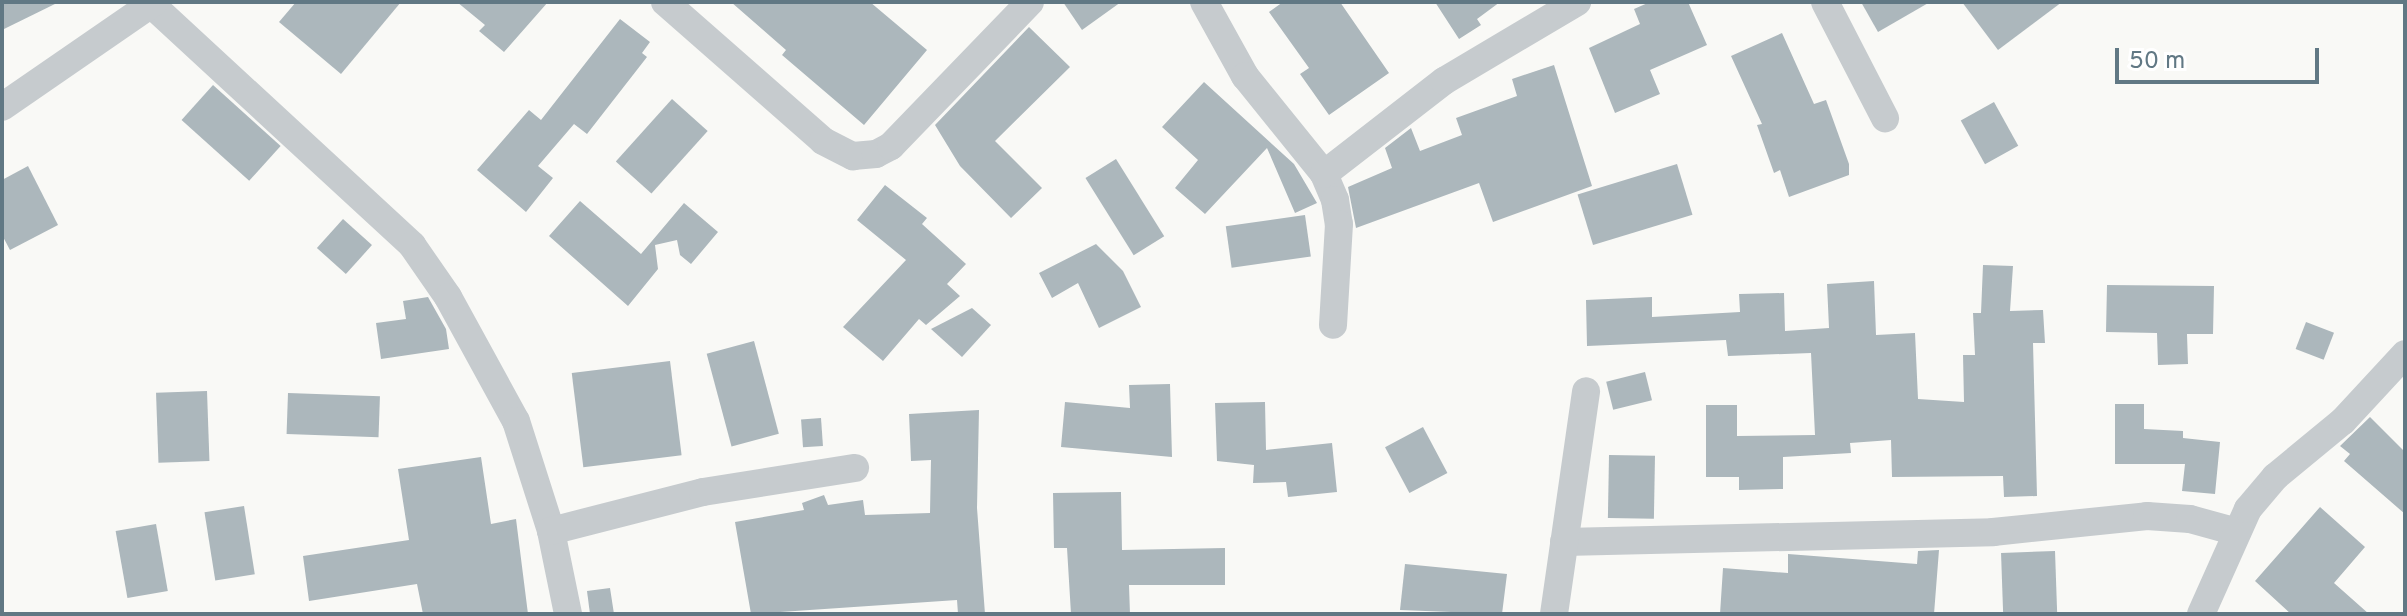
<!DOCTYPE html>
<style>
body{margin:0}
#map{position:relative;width:2407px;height:616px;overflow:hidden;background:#f9f9f6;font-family:Overpass,sans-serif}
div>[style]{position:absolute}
.building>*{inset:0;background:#acb7bc;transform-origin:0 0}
.minor>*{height:28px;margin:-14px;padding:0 14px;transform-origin:14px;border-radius:14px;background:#c6cbce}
span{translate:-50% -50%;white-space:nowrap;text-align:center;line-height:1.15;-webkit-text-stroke:8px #fff;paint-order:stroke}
.frame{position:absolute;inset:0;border:4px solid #617884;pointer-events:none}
.scale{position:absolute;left:2115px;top:48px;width:204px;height:36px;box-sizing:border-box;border:4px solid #617884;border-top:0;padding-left:10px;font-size:24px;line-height:28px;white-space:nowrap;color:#617884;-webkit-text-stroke:6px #fff;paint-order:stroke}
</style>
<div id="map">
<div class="building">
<div style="clip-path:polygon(2px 2px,59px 2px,2px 30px)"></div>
<div style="clip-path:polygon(296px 2px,401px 2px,341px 74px,279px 22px)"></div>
<div style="clip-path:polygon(457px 2px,548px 2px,504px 52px,479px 31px,485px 25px)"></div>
<div style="clip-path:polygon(731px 2px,870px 2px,927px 50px,864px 125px,782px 55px,786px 50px)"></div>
<div style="clip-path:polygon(1063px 2px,1121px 2px,1082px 30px)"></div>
<div style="clip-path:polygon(1283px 2px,1340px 2px,1389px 73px,1329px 115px,1300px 74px,1309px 68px,1269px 12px)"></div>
<div style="clip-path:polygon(1435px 2px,1500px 2px,1477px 19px,1481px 25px,1459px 39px)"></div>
<div style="clip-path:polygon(1650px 2px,1688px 2px,1707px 45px,1650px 70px,1660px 94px,1615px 113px,1589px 48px,1640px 24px,1634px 9px)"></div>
<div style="clip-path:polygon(1861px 2px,1930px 2px,1878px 32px)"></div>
<div style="clip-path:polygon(1962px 2px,2062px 2px,1998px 50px)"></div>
<div style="clip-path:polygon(620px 19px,650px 42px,642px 53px,647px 57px,587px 134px,574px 124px,538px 166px,553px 178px,526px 212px,477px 170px,529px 110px,541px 120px)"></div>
<div style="clip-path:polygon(1029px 27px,1070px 67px,995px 141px,1042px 188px,1011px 218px,960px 166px,935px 125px)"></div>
<div style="clip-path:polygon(1782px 33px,1814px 104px,1826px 100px,1849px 164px,1849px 175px,1789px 197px,1780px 170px,1774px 173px,1757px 125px,1762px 124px,1731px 56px)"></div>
<div style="clip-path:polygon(1554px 65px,1592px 186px,1493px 222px,1479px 183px,1356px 228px,1348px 187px,1392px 168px,1385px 148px,1411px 128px,1420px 151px,1462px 135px,1456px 118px,1517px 96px,1512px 79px)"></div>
<div style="clip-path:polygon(1204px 82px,1294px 164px,1317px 203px,1295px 213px,1267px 148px,1205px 214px,1175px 188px,1198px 160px,1162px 127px)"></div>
<div style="left:213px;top:85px;width:91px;height:47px;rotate:42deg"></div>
<div style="left:672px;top:99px;width:48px;height:84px;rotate:42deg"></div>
<div style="left:1994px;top:102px;width:50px;height:38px;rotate:61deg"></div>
<div style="left:1116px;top:159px;width:91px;height:36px;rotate:58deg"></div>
<div style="left:1677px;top:164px;width:53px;height:104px;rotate:73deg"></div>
<div style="clip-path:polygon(28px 166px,58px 225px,10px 250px,2px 235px,2px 180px)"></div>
<div style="clip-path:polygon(885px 185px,927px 218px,922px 224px,966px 264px,947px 284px,960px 296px,926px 325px,919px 319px,883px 361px,843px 327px,906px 260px,857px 220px)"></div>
<div style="clip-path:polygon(580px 201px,641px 254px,684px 203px,718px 232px,691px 264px,680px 255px,677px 240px,655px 245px,658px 269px,628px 306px,549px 236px)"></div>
<div style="left:1305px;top:215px;width:42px;height:80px;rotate:82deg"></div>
<div style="left:343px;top:219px;width:39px;height:39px;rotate:42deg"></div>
<div style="clip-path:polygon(1096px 244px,1123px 271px,1141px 307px,1099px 328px,1078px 283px,1052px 298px,1039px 273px)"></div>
<div style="clip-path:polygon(1983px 265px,2013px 266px,2010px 311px,2043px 310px,2045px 343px,2033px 343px,2037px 496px,2004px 497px,2003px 476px,1892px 477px,1891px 440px,1850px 443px,1851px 453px,1783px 457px,1783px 489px,1739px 490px,1739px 477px,1706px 477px,1706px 405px,1737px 405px,1737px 436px,1815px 435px,1811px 353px,1728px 356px,1726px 340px,1587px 346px,1586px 300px,1652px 297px,1652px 317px,1740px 312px,1739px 294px,1784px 293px,1785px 331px,1829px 328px,1827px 284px,1874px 281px,1876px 335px,1915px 333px,1918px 399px,1964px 402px,1963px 355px,1975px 355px,1973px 313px,1981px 313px)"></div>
<div style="clip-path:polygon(2107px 285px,2214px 286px,2213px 334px,2187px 334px,2188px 364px,2158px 365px,2157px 333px,2106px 332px)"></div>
<div style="clip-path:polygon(428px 297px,446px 329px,449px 349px,381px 359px,376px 323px,406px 319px,403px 301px)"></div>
<div style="clip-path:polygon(972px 308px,991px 325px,962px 357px,931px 329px)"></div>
<div style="left:2306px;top:322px;width:30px;height:29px;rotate:21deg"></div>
<div style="left:754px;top:341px;width:96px;height:49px;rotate:75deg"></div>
<div style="left:670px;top:361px;width:95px;height:99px;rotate:83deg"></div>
<div style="left:1645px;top:372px;width:29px;height:40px;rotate:76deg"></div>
<div style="clip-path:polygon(1170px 384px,1172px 457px,1061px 447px,1065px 402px,1130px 408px,1129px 385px)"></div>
<div style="left:207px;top:391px;width:70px;height:51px;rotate:88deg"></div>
<div style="left:288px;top:393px;width:92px;height:41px;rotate:2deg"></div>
<div style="clip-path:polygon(1265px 402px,1266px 450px,1332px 443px,1337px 492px,1288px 497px,1286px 482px,1253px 483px,1254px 465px,1217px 461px,1215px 403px)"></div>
<div style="clip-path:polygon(2115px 404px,2144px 404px,2144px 429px,2183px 431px,2183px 438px,2220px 442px,2215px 494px,2182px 491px,2185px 464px,2115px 464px)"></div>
<div style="clip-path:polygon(979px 410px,977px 508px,985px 614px,958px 614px,957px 600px,751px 614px,735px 522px,804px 510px,802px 503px,824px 495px,828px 505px,863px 500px,865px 515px,930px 513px,931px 460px,911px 461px,909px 414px)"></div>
<div style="clip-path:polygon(2370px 417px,2405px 452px,2405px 514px,2344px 461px,2350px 454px,2340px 446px)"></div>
<div style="left:821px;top:418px;width:28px;height:20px;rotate:86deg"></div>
<div style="left:1423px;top:427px;width:52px;height:43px;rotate:62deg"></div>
<div style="left:1609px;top:455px;width:46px;height:63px;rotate:1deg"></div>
<div style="clip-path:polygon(481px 457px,491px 524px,516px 519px,528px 614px,423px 614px,417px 584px,309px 601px,303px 556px,409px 540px,398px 469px)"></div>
<div style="clip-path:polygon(1121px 492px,1122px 550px,1225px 548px,1225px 585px,1129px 585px,1130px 614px,1071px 614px,1067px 548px,1054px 548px,1053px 493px)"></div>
<div style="left:244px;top:506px;width:69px;height:40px;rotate:81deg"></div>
<div style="clip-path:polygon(2320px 507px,2365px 547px,2334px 583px,2369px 614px,2291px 614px,2255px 581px)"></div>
<div style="left:156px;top:524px;width:68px;height:41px;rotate:80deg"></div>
<div style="clip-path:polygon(1939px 550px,1934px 614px,1720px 614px,1723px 568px,1788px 573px,1788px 554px,1917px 564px,1918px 551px)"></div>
<div style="left:2055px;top:551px;width:63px;height:54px;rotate:88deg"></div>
<div style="clip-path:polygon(1405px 564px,1507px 574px,1502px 614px,1400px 610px)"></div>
<div style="clip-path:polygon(610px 588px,614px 614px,590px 614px,587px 591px)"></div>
</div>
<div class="minor">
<div style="left:665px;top:2px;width:210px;rotate:41.3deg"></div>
<div style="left:823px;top:141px;width:34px;rotate:27deg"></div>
<div style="left:853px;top:156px;width:23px;rotate:-5deg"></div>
<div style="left:876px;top:154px;width:17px;rotate:-28deg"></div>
<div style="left:891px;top:146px;width:200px;rotate:-46deg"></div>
<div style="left:1204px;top:2px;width:85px;rotate:61deg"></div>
<div style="left:1245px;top:76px;width:126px;rotate:51.1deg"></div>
<div style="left:1324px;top:174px;width:28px;rotate:67deg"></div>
<div style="left:1335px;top:200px;width:24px;rotate:81deg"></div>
<div style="left:1339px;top:224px;width:101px;rotate:93.4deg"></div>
<div style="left:1825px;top:2px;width:131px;rotate:62.7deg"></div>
<div style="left:152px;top:5px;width:354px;rotate:42.7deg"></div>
<div style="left:412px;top:245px;width:63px;rotate:55.3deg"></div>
<div style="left:448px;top:297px;width:141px;rotate:61.3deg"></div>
<div style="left:516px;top:421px;width:115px;rotate:72.3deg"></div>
<div style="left:551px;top:531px;width:85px;rotate:78.4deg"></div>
<div style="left:2px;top:107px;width:185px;rotate:-34.6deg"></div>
<div style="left:1324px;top:174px;width:152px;rotate:-37.8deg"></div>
<div style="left:1444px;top:81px;width:155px;rotate:-30.7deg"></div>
<div style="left:551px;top:531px;width:157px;rotate:-14.4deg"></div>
<div style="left:703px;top:492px;width:154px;rotate:-9deg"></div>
<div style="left:1564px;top:542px;width:429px;rotate:-1.3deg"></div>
<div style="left:1993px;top:532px;width:155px;rotate:-5.9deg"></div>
<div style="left:2147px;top:516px;width:43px;rotate:4deg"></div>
<div style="left:2190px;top:519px;width:49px;rotate:15.5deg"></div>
<div style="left:1554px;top:614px;width:225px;rotate:-81.8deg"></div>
<div style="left:2201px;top:614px;width:115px;rotate:-65.9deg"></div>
<div style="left:2248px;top:509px;width:42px;rotate:-49.8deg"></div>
<div style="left:2275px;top:477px;width:88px;rotate:-39.5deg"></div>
<div style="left:2343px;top:421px;width:91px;rotate:-47.2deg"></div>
</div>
<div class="frame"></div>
<div class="scale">50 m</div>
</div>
